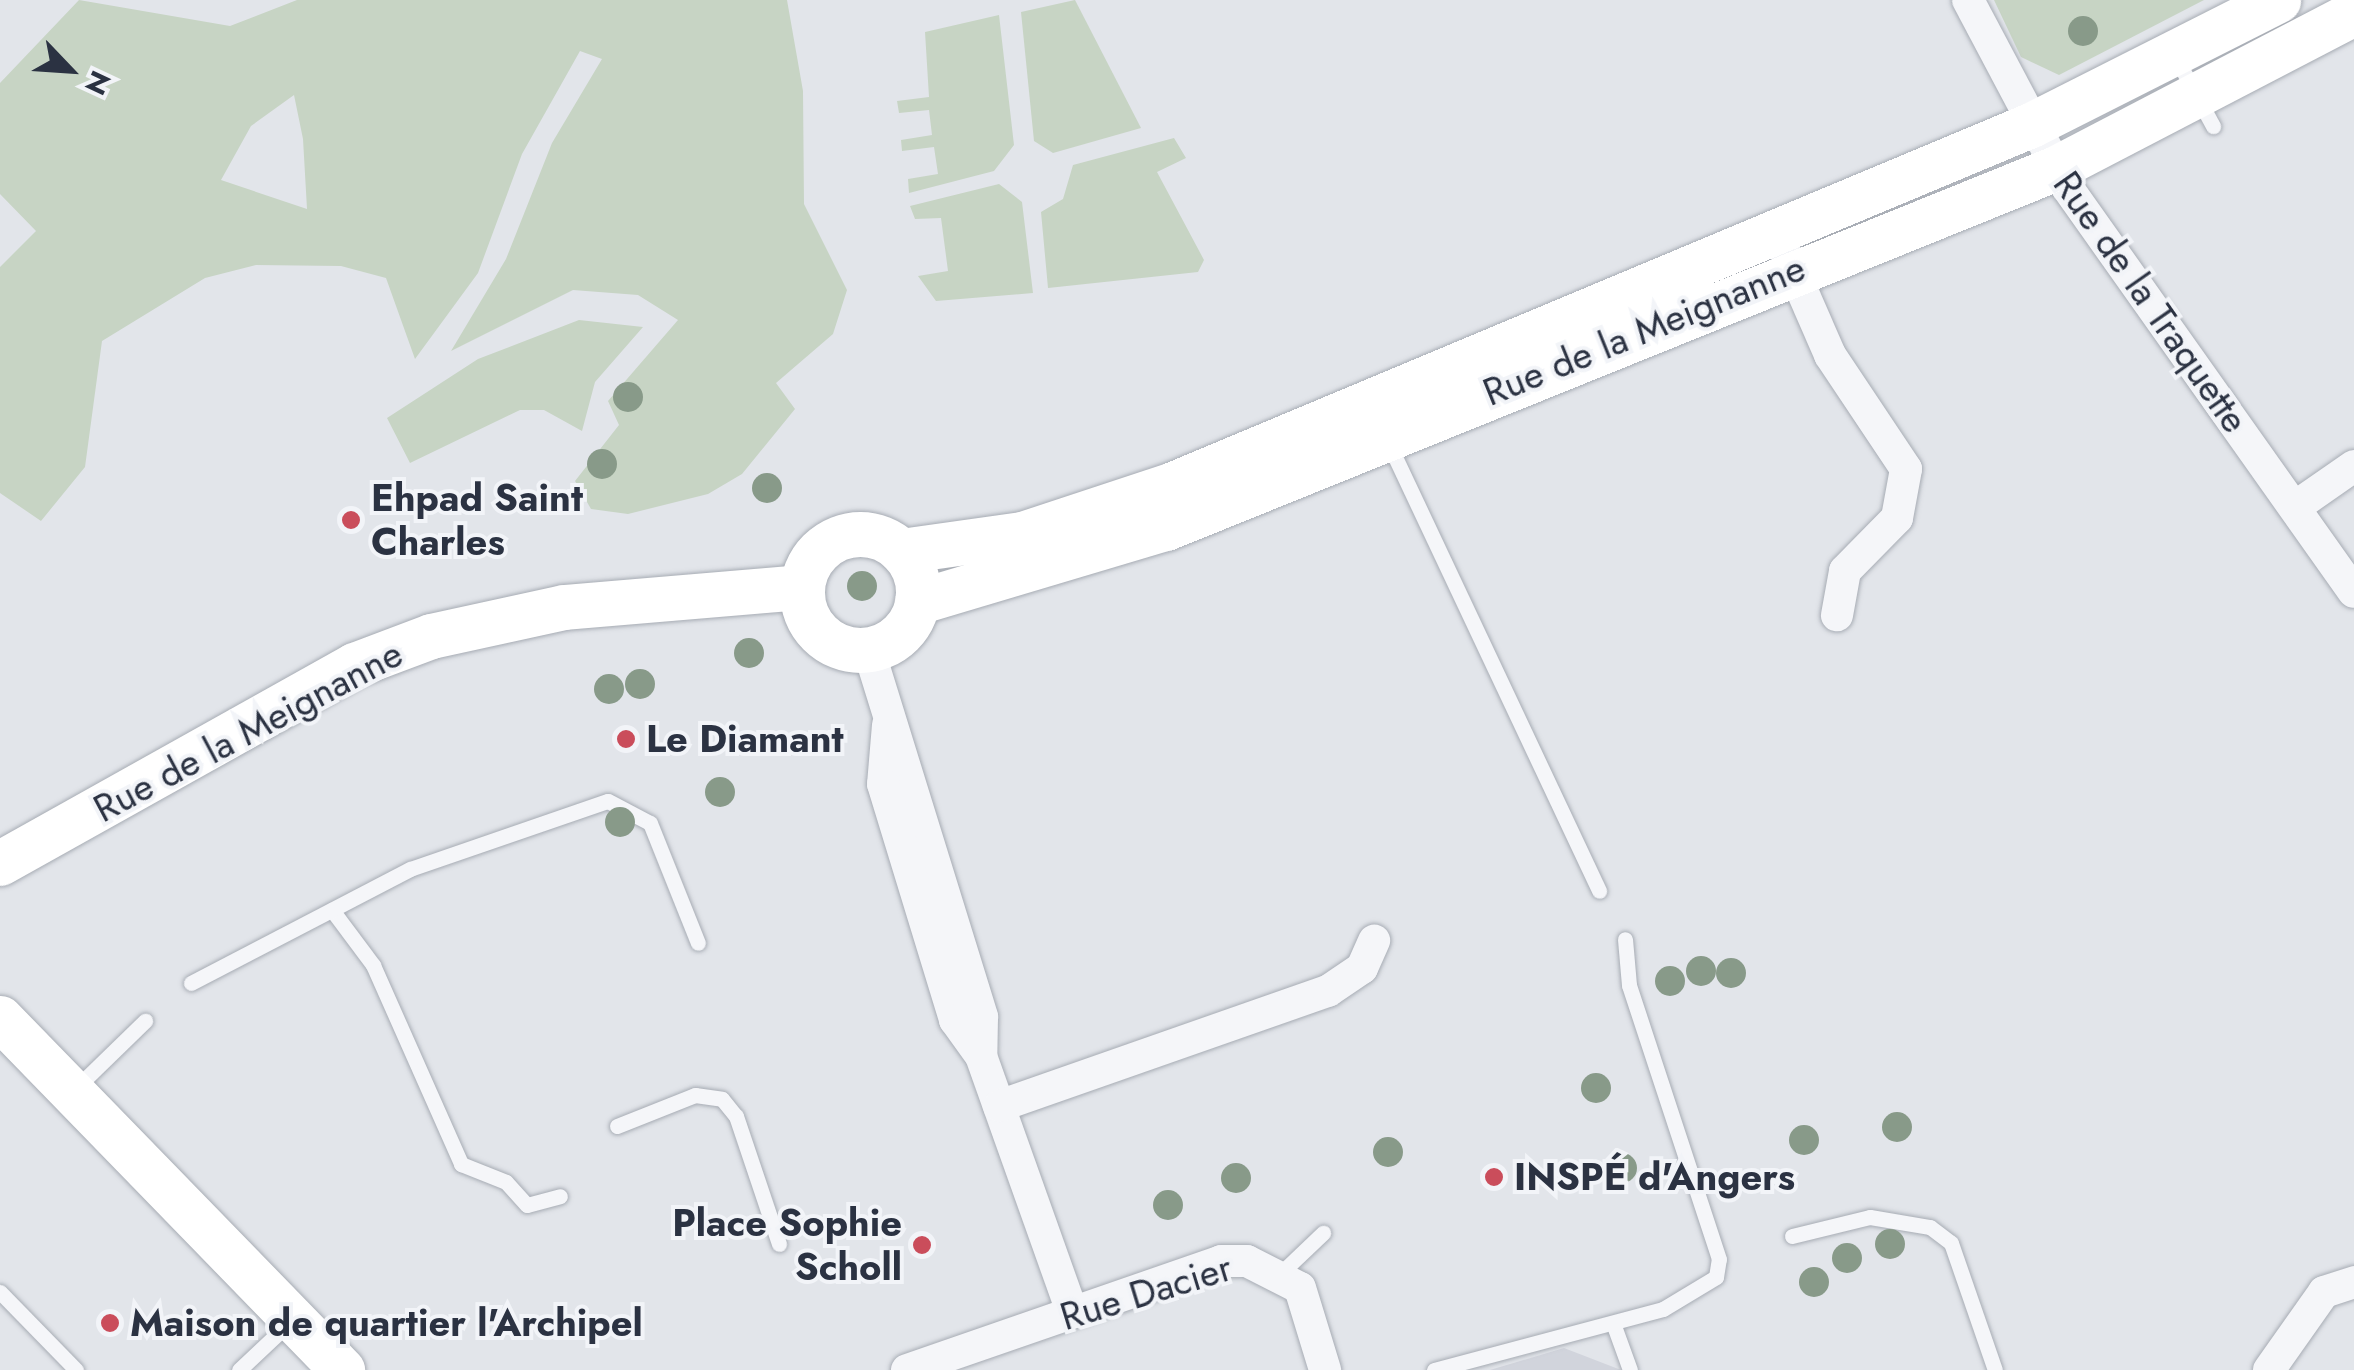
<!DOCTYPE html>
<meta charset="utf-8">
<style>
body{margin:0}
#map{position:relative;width:2354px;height:1370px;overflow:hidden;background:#e2e5ea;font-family:Jost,sans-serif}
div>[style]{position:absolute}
.built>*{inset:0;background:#d1d4dc}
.green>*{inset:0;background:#c7d4c4}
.roads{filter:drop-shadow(0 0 2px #a7acb4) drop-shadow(0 0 2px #a7acb4)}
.service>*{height:15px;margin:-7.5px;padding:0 7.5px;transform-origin:7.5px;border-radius:7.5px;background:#f5f6f9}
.minor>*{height:32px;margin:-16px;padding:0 16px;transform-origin:16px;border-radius:16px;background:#f5f6f9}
.secondary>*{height:45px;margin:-22.5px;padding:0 22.5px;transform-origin:22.5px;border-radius:22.5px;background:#fff}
.secondary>.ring{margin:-22.5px;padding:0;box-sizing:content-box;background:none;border:45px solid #fff;border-radius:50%}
.trees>*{width:30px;height:30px;margin:-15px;border-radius:50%;background:#889a89}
.dots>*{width:28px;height:28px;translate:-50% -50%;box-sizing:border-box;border:5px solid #f2f4f8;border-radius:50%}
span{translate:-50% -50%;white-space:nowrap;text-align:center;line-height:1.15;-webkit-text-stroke:8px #f2f4f8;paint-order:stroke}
.street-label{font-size:38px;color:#2b3242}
.poi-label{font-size:38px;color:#2b3242;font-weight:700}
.left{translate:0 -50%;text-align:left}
.right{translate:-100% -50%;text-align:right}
.north{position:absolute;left:20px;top:20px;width:100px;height:100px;-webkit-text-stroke:8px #f2f4f8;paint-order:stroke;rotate:115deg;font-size:28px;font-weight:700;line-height:40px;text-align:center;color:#2b3242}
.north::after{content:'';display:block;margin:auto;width:35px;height:45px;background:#2b3242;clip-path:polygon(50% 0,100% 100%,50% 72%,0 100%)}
</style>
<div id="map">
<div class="built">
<div style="clip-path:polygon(1564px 1348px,1621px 1370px,1490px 1370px)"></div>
</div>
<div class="green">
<div style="clip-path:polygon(evenodd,79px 0,230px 26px,297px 0,787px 0,803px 91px,804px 204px,847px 290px,833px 334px,776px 383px,795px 409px,742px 474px,708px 494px,628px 514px,591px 509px,575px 481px,619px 425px,608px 401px,678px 320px,638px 295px,573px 290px,451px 351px,506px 259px,552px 143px,602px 59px,580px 51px,522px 154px,478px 273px,415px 359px,386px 278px,341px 266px,256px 265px,205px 278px,102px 341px,85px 467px,41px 521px,0 493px,0 267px,36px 231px,0 194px,0 83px,79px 0,294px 95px,303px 139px,307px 209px,221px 180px,251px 126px,294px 95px)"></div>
<div style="clip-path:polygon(1075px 0,1141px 128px,1053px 153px,1034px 141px,1021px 12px)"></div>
<div style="clip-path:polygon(1994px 0,2204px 0,2059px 75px,2021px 57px)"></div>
<div style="clip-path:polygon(999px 15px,1014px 145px,994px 171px,909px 193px,908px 179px,938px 174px,934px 147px,902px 151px,901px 140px,932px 135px,929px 110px,899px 113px,897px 101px,929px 97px,925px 32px)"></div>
<div style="clip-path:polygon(1174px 138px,1186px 158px,1157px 172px,1204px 260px,1198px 272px,1048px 288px,1041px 212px,1063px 199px,1073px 165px)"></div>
<div style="clip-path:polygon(999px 184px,1022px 202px,1033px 293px,936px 301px,918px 276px,948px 271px,941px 218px,915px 219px,910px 206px)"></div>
<div style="clip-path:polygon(579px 320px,643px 327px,595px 382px,582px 431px,544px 410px,520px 410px,410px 463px,387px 418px,478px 359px)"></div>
</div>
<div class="roads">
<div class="service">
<div style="left:2175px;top:56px;width:80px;rotate:61.5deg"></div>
<div style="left:1388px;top:442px;width:496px;rotate:64.8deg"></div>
<div style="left:332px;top:910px;width:69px;rotate:53.3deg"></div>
<div style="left:373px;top:965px;width:218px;rotate:66.1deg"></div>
<div style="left:461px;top:1164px;width:48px;rotate:21.8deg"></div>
<div style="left:506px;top:1182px;width:31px;rotate:48deg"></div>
<div style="left:527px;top:1205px;width:34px;rotate:-15deg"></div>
<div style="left:191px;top:983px;width:247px;rotate:-27.5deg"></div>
<div style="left:410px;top:869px;width:209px;rotate:-19deg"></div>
<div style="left:608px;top:801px;width:47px;rotate:27.6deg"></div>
<div style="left:650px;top:823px;width:129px;rotate:68.2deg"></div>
<div style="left:75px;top:1089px;width:98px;rotate:-44.2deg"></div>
<div style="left:617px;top:1126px;width:84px;rotate:-21.7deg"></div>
<div style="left:695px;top:1095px;width:27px;rotate:8deg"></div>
<div style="left:722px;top:1099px;width:22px;rotate:51deg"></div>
<div style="left:736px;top:1116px;width:135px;rotate:71.4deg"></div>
<div style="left:1792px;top:1236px;width:80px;rotate:-13.7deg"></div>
<div style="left:1870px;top:1217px;width:61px;rotate:9.5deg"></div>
<div style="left:1930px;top:1227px;width:26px;rotate:37deg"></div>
<div style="left:1951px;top:1243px;width:134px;rotate:70.9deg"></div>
<div style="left:1282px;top:1272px;width:57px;rotate:-43.6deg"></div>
<div style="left:0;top:1292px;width:109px;rotate:45.7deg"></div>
<div style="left:1613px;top:1323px;width:50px;rotate:70.1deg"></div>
<div style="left:239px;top:1370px;width:70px;rotate:-43.3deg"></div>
<div style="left:1434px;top:1370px;width:237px;rotate:-14.9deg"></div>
<div style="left:1663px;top:1309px;width:62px;rotate:-31.1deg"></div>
<div style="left:1716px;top:1277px;width:18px;rotate:-81deg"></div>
<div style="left:1719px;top:1259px;width:288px;rotate:-108.2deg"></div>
<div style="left:1629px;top:985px;width:46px;rotate:-95deg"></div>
</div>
<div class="minor">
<div style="left:1968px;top:0;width:212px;rotate:62.1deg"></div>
<div style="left:2067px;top:187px;width:496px;rotate:54.7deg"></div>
<div style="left:1787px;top:256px;width:108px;rotate:66.5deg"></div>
<div style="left:1830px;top:355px;width:137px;rotate:56.3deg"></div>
<div style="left:1906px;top:469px;width:50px;rotate:100.4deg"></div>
<div style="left:1897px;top:518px;width:74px;rotate:134.5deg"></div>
<div style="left:1845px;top:571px;width:45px;rotate:100.3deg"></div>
<div style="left:2295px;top:507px;width:72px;rotate:-34.8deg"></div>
<div style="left:869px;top:651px;width:383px;rotate:72.8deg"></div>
<div style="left:982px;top:1017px;width:39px;rotate:91deg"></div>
<div style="left:981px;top:1056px;width:272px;rotate:70.4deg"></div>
<div style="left:888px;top:725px;width:59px;rotate:94.8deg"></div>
<div style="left:883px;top:784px;width:247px;rotate:73deg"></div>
<div style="left:955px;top:1020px;width:44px;rotate:54.2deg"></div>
<div style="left:999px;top:1106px;width:349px;rotate:-19.3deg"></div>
<div style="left:1328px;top:991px;width:41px;rotate:-34.1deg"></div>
<div style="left:1362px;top:968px;width:30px;rotate:-66deg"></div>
<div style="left:907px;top:1370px;width:332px;rotate:-19.1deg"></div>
<div style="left:1221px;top:1261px;width:26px"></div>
<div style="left:1247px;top:1261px;width:59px;rotate:27deg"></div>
<div style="left:1300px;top:1288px;width:86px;rotate:73deg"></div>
<div style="left:2269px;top:1370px;width:95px;rotate:-54.8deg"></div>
<div style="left:2324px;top:1292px;width:32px;rotate:-18deg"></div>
</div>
<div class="secondary">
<div class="ring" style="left:802px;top:534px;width:71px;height:71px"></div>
<div style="left:901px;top:551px;width:122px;rotate:-8deg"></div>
<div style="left:1022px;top:534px;width:159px;rotate:-18.3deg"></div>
<div style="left:1173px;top:484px;width:930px;rotate:-22.71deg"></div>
<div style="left:2031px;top:125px;width:277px;rotate:-26.8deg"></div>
<div style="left:917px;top:602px;width:260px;rotate:-16.6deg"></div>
<div style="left:1166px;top:528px;width:960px;rotate:-22.02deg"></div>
<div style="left:2056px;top:168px;width:336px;rotate:-27.5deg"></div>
<div style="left:0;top:863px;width:406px;rotate:-29.2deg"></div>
<div style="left:354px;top:665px;width:82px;rotate:-20.6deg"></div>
<div style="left:431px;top:636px;width:136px;rotate:-12.3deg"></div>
<div style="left:564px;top:607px;width:238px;rotate:-4.8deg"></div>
<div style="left:0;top:1018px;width:491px;rotate:45.8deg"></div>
</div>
</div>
<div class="trees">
<div style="left:2083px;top:31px"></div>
<div style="left:628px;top:397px"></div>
<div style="left:602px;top:464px"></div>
<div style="left:767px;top:488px"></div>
<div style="left:862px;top:586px"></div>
<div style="left:749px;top:653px"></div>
<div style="left:640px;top:684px"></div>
<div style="left:609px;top:689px"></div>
<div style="left:720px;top:792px"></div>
<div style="left:620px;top:822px"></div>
<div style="left:1701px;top:971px"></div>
<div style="left:1731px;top:973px"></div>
<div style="left:1670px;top:981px"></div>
<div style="left:1596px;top:1088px"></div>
<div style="left:1897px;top:1127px"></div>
<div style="left:1804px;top:1140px"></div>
<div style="left:1388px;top:1152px"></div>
<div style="left:1622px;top:1168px"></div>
<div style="left:1236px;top:1178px"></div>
<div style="left:1168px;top:1205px"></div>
<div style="left:1890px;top:1244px"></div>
<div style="left:1847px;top:1258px"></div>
<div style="left:1814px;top:1282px"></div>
</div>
<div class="dots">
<div style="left:351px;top:520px;background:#ca4d5b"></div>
<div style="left:626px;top:739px;background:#ca4d5b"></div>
<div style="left:1494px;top:1177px;background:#ca4d5b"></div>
<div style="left:922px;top:1245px;background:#ca4d5b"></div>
<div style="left:110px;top:1323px;background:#ca4d5b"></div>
</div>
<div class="street-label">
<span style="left:2151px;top:302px;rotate:55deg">Rue de la Traquette</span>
<span style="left:1644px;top:330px;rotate:-22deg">Rue de la Meignanne</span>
<span style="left:248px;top:731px;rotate:-28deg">Rue de la Meignanne</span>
<span style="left:1146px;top:1292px;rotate:-17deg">Rue Dacier</span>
</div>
<div class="poi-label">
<span class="left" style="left:371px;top:520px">Ehpad Saint<br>Charles</span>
<span class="left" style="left:646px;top:739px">Le Diamant</span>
<span class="left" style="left:1514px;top:1177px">INSPÉ d'Angers</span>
<span class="right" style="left:902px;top:1245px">Place Sophie<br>Scholl</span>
<span class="left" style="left:130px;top:1323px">Maison de quartier l'Archipel</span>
</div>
<div class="north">N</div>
</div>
